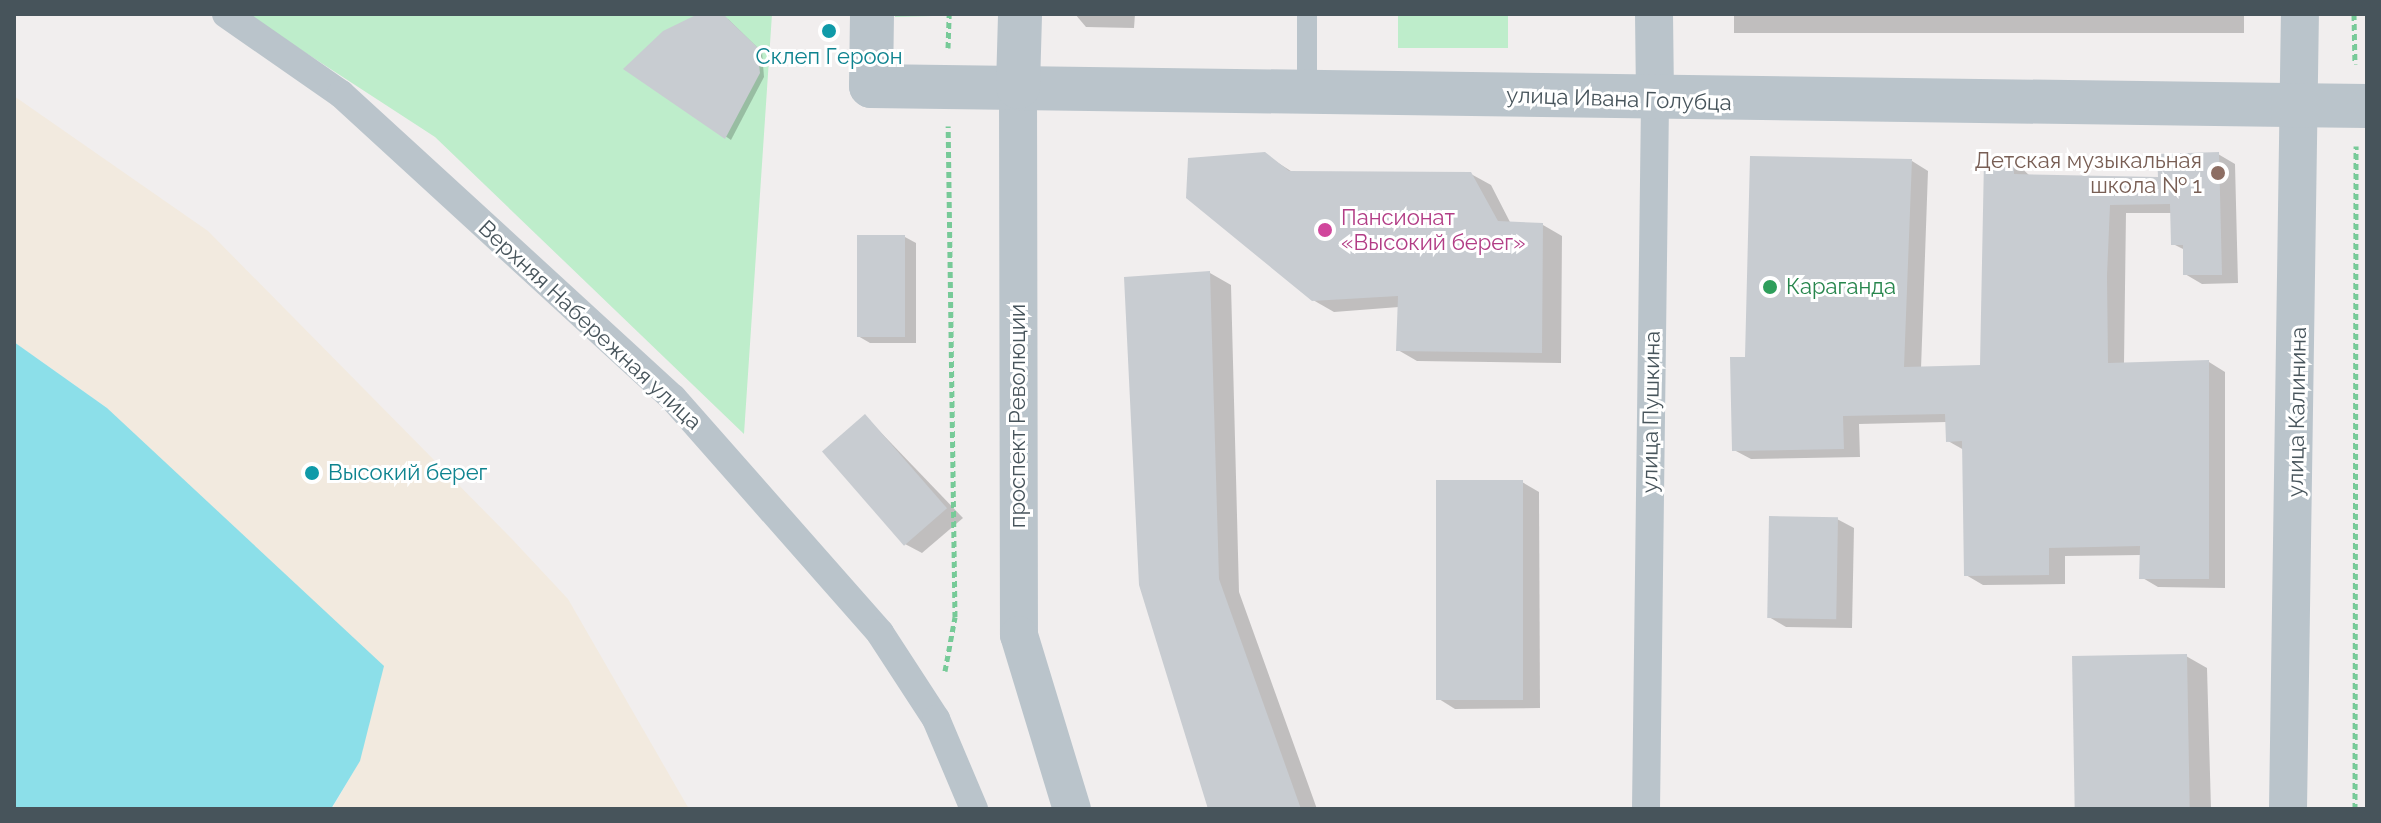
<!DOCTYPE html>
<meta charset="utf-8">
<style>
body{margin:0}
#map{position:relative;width:2381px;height:823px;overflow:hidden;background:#f1eeee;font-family:Raleway,sans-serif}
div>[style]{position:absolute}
.green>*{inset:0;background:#beedcb;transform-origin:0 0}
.sand>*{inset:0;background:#f2eadf}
.water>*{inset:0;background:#8cdfe9}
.shadow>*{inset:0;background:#0003;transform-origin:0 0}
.building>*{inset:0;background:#c8ccd1;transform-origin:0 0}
.path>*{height:5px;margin-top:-2.5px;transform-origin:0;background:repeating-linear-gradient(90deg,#77ca98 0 6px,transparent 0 10px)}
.service>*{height:20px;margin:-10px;padding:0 10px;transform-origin:10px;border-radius:10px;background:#bac4cb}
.pedestrian>*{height:28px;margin:-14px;padding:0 14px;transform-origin:14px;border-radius:14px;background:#bac4cb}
.minor>*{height:38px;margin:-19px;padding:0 19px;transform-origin:19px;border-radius:19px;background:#bac4cb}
.tertiary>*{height:44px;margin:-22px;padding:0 22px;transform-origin:22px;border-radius:22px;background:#bac4cb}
.dots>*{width:22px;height:22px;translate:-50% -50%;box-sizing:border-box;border:4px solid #fff;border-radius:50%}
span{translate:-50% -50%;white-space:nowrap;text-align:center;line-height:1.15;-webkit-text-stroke:6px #fff;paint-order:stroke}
.culture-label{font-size:22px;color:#0d838f}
.left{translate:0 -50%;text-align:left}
.street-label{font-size:22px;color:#47545b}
.education-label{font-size:22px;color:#785e54}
.right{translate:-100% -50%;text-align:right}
.hotel-label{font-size:22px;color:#b23c85}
.leisure-label{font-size:22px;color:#27864d}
.frame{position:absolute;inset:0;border:16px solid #47545b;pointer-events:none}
</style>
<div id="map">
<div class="green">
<div style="clip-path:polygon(246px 14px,772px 14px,744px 434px,435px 137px)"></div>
<div style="clip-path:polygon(895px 14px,1008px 14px,895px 17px)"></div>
<div style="left:1398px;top:14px;width:110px;height:34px"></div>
</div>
<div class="sand">
<div style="clip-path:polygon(14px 96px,208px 231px,511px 538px,568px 599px,689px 809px,332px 809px,360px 760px,107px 408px,14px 342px)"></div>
</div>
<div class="water">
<div style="clip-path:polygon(14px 342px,107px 408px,384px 666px,360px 761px,331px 809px,14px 809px)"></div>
</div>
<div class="shadow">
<div style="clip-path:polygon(1075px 14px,1135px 14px,1134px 28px,1086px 27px)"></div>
<div style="left:1734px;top:14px;width:510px;height:19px"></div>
<div style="clip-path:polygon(728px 19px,762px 52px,764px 77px,731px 140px,626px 69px)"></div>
<div style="clip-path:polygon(1264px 154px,1294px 173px,1471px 174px,1491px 185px,1511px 224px,1543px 225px,1562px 236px,1561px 363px,1417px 361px,1398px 350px,1399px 307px,1334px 312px,1313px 300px)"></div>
<div style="clip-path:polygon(2218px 154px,2235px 164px,2238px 283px,2202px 284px,2185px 274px,2185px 250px,2173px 244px,2172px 213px,2126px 213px,2124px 364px,2209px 362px,2225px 372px,2225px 588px,2158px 587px,2141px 577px,2142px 555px,2065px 556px,2065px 584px,1983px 585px,1966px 575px,1964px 450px,1948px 441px,1947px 422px,1859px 424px,1860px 457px,1751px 459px,1734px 450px,1747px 359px,1912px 161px,1928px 171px,1921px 369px,1982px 367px,2014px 161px,2030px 176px,2160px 179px)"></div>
<div style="clip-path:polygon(905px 237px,916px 243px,916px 343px,870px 343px,858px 336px)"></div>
<div style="clip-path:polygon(1210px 273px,1231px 285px,1239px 592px,1317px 809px,1211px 809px,1141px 585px)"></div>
<div style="clip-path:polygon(866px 417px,963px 518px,922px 553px,905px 544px)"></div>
<div style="clip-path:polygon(1522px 482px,1539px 492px,1540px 708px,1455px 709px,1439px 699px)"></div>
<div style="clip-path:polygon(1837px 519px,1854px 528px,1852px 628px,1786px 627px,1769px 617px)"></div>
<div style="clip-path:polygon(2186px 656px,2207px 668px,2211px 809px,2077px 809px)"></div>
</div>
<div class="building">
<div style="clip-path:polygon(698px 14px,723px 14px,757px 47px,760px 73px,725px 139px,623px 69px,663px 31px)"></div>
<div style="clip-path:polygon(1265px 152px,1289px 171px,1471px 172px,1498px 221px,1543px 223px,1542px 353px,1396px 351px,1398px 296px,1312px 301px,1186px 198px,1188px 158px)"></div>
<div style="clip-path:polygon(2219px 152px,2222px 275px,2183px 275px,2183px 245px,2171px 245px,2170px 204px,2110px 205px,2107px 276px,2108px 363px,2209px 360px,2209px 579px,2139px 579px,2140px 546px,2049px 548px,2049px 575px,1964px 576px,1962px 441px,1946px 442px,1945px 414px,1843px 416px,1844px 449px,1732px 451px,1730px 357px,1745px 357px,1750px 156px,1912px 159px,1904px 367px,1980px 365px,1984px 159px,2014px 159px,2014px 174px,2158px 177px,2157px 154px)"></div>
<div style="left:857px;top:235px;width:48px;height:102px"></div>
<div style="clip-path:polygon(1210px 271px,1219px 579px,1301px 809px,1208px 809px,1139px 585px,1124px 277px)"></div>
<div style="left:865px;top:414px;width:125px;height:57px;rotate:49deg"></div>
<div style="left:1523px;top:480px;width:220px;height:87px;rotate:90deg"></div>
<div style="left:1769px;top:516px;width:69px;height:102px;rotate:1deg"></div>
<div style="left:2187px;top:654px;width:155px;height:115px;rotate:89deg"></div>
</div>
<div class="path">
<div style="left:2354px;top:14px;width:50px;rotate:88.9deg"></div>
<div style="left:948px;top:48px;width:34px;rotate:-88deg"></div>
<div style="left:945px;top:671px;width:55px;rotate:-79.5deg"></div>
<div style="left:955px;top:617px;width:491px;rotate:-90.8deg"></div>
<div style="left:2355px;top:809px;width:663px;rotate:-89.91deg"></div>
</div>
<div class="service">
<div style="left:1307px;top:14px;width:77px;rotate:90deg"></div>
</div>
<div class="pedestrian">
<div style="left:226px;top:14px;width:140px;rotate:34.8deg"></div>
<div style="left:341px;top:94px;width:450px;rotate:42.5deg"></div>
<div style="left:673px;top:398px;width:313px;rotate:48.6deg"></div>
<div style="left:880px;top:633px;width:103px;rotate:56.9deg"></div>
<div style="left:936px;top:719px;width:98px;rotate:67.1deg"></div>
<div style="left:1646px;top:809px;width:710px;rotate:-89.27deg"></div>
</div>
<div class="minor">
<div style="left:1654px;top:14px;width:85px;rotate:89.3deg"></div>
<div style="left:1018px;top:87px;width:548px;rotate:89.9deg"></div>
<div style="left:1019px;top:635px;width:182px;rotate:73.1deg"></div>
<div style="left:2288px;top:809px;width:795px;rotate:-89.14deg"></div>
</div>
<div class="tertiary">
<div style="left:872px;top:14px;width:72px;rotate:90.8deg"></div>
<div style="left:871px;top:86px;width:1496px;rotate:0.77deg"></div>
<div style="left:1018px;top:87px;width:73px;rotate:-88.4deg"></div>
</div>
<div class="dots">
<div style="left:829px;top:31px;background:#0f9aa8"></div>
<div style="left:2218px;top:173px;background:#8d6e63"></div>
<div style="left:1325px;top:230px;background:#d1479c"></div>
<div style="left:1770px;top:287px;background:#2e9e5b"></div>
<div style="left:312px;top:473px;background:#0f9aa8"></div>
</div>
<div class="culture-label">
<span style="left:829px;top:57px">Склеп Героон</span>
<span class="left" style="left:328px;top:473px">Высокий берег</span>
</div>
<div class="street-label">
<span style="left:1619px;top:99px;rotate:2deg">улица Ивана Голубца</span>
<span style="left:590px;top:325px;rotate:43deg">Верхняя Набережная улица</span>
<span style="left:1651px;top:412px;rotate:-89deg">улица Пушкина</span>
<span style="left:2297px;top:412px;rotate:-89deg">улица Калинина</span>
<span style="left:1018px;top:416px;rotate:-90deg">проспект Революции</span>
</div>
<div class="education-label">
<span class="right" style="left:2202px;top:173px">Детская музыкальная<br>школа № 1</span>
</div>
<div class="hotel-label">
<span class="left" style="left:1341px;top:230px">Пансионат<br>«Высокий берег»</span>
</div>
<div class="leisure-label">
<span class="left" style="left:1786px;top:287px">Караганда</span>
</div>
<div class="frame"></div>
</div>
